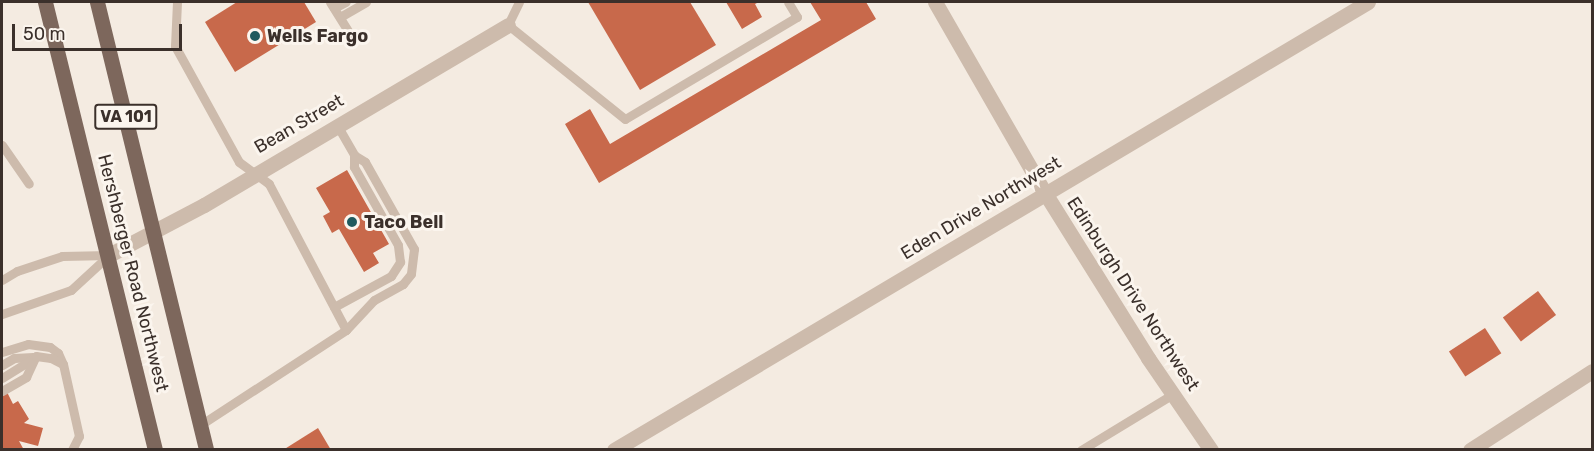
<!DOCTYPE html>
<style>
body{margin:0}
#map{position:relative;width:1594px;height:451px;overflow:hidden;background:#f4ebe1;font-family:Rubik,sans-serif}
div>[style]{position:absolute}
.building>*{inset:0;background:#c8694b;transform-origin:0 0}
.lane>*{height:9px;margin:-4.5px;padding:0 4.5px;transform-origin:4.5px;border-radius:4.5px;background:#cdbbac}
.street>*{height:15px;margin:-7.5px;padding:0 7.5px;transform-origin:7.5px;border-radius:7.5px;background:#cdbbac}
.primary>*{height:15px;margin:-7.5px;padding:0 7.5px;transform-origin:7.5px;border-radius:7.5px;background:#7d675c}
.dots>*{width:16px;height:16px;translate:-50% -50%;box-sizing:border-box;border:3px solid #fbf5ee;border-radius:50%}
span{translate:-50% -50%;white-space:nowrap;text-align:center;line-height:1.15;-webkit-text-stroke:6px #fbf5ee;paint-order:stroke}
.shield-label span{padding:2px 4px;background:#fbf5ee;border:2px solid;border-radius:4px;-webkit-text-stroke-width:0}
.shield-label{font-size:16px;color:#3b302b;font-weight:700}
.poi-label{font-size:18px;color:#3b302b;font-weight:700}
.left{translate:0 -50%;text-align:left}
.street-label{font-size:18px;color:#3b302b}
.frame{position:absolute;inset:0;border:3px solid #3b302b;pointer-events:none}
.scale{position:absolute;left:12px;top:24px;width:170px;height:27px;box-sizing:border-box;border:3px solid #3b302b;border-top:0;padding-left:8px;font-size:18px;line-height:21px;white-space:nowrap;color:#3b302b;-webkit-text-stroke:4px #fbf5ee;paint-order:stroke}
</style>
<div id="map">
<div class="building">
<div style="clip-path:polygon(237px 2px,304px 2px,316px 22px,235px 72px,205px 22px)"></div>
<div style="clip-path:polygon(588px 2px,690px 2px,716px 45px,640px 90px)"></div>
<div style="clip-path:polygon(726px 2px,759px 2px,755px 4px,762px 17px,742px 29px)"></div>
<div style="clip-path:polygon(810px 2px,866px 2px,876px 19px,599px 183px,565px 124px,590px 109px,610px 144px,821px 20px)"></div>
<div style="clip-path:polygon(347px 170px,389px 244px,373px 253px,379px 263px,364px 272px,339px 229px,332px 233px,323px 216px,330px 212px,316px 188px)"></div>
<div style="left:1538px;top:291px;width:30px;height:44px;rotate:53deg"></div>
<div style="left:1485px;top:328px;width:30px;height:43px;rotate:57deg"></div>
<div style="clip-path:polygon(7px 392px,13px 404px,18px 401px,29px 419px,24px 423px,43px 428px,38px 446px,19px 441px,24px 450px,2px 450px,2px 396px)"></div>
<div style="clip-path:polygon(318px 428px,331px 450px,283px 450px)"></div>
</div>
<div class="lane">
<div style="left:177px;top:2px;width:44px;rotate:92.6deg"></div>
<div style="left:175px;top:46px;width:132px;rotate:61.1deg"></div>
<div style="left:239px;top:162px;width:37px;rotate:36deg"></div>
<div style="left:269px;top:184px;width:165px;rotate:62.2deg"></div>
<div style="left:346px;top:330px;width:174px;rotate:146.9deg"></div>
<div style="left:330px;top:2px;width:44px;rotate:58.1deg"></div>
<div style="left:519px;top:2px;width:25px;rotate:116deg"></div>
<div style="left:508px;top:25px;width:150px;rotate:38.8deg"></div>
<div style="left:625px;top:119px;width:200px;rotate:-30.7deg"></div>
<div style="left:797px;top:17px;width:17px;rotate:-121deg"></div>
<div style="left:334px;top:8px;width:13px;rotate:-27deg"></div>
<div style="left:340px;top:17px;width:30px;rotate:-30deg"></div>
<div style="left:337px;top:125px;width:34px;rotate:60deg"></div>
<div style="left:354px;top:155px;width:13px;rotate:32deg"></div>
<div style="left:365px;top:162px;width:100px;rotate:60.6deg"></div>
<div style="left:414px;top:249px;width:25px;rotate:97deg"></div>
<div style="left:411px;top:274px;width:13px;rotate:129deg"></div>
<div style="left:403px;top:284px;width:33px;rotate:151deg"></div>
<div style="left:374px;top:300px;width:41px;rotate:133deg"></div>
<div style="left:2px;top:145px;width:47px;rotate:55.3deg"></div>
<div style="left:2px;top:280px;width:17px;rotate:-31deg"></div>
<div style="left:17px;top:271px;width:47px;rotate:-18.4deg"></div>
<div style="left:62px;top:256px;width:47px;rotate:-1.2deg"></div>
<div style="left:334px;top:307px;width:65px;rotate:-28.5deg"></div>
<div style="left:391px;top:276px;width:17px;rotate:-57deg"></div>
<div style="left:400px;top:262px;width:17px;rotate:-97deg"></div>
<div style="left:398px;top:245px;width:90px;rotate:-119.4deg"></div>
<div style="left:354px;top:167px;width:12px;rotate:-90deg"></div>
<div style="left:2px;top:314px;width:73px;rotate:-19.2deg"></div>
<div style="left:71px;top:290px;width:52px;rotate:-42.6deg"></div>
<div style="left:2px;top:352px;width:27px;rotate:-17deg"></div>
<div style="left:28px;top:344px;width:22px;rotate:8deg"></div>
<div style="left:50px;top:347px;width:10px;rotate:37deg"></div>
<div style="left:58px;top:353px;width:12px;rotate:66deg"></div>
<div style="left:63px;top:364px;width:74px;rotate:77.5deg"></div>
<div style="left:79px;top:436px;width:16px;rotate:117deg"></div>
<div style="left:2px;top:365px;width:14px;rotate:-30deg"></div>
<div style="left:14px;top:358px;width:19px;rotate:-3deg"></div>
<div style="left:2px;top:378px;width:38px;rotate:-32deg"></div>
<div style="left:2px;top:391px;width:28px;rotate:-30deg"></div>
<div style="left:26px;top:377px;width:23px;rotate:-65deg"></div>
<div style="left:36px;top:356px;width:15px;rotate:8deg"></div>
<div style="left:51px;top:358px;width:13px;rotate:27deg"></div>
<div style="left:1081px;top:450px;width:108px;rotate:-31.3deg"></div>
</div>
<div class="street">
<div style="left:935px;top:2px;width:220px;rotate:60.1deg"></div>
<div style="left:1045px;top:193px;width:195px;rotate:58deg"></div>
<div style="left:1148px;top:358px;width:112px;rotate:55.6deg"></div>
<div style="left:109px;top:255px;width:107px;rotate:-27.8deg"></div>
<div style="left:204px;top:205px;width:353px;rotate:-30.6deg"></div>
<div style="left:614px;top:450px;width:877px;rotate:-30.72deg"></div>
<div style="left:1470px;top:450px;width:145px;rotate:-32.9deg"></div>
</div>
<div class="primary">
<div style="left:45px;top:2px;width:461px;rotate:76.2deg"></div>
<div style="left:97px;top:2px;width:461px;rotate:76.3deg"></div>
</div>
<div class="dots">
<div style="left:255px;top:36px;background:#1f5a5e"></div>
<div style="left:352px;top:222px;background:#1f5a5e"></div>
</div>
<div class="shield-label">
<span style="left:126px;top:117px">VA 101</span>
</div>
<div class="poi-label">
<span class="left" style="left:267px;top:36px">Wells Fargo</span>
<span class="left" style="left:364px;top:222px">Taco Bell</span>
</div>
<div class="street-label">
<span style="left:299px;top:124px;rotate:-30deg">Bean Street</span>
<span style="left:981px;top:208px;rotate:-31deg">Eden Drive Northwest</span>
<span style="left:133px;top:273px;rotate:76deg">Hershberger Road Northwest</span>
<span style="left:1133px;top:294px;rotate:57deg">Edinburgh Drive Northwest</span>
</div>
<div class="frame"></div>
<div class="scale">50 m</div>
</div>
